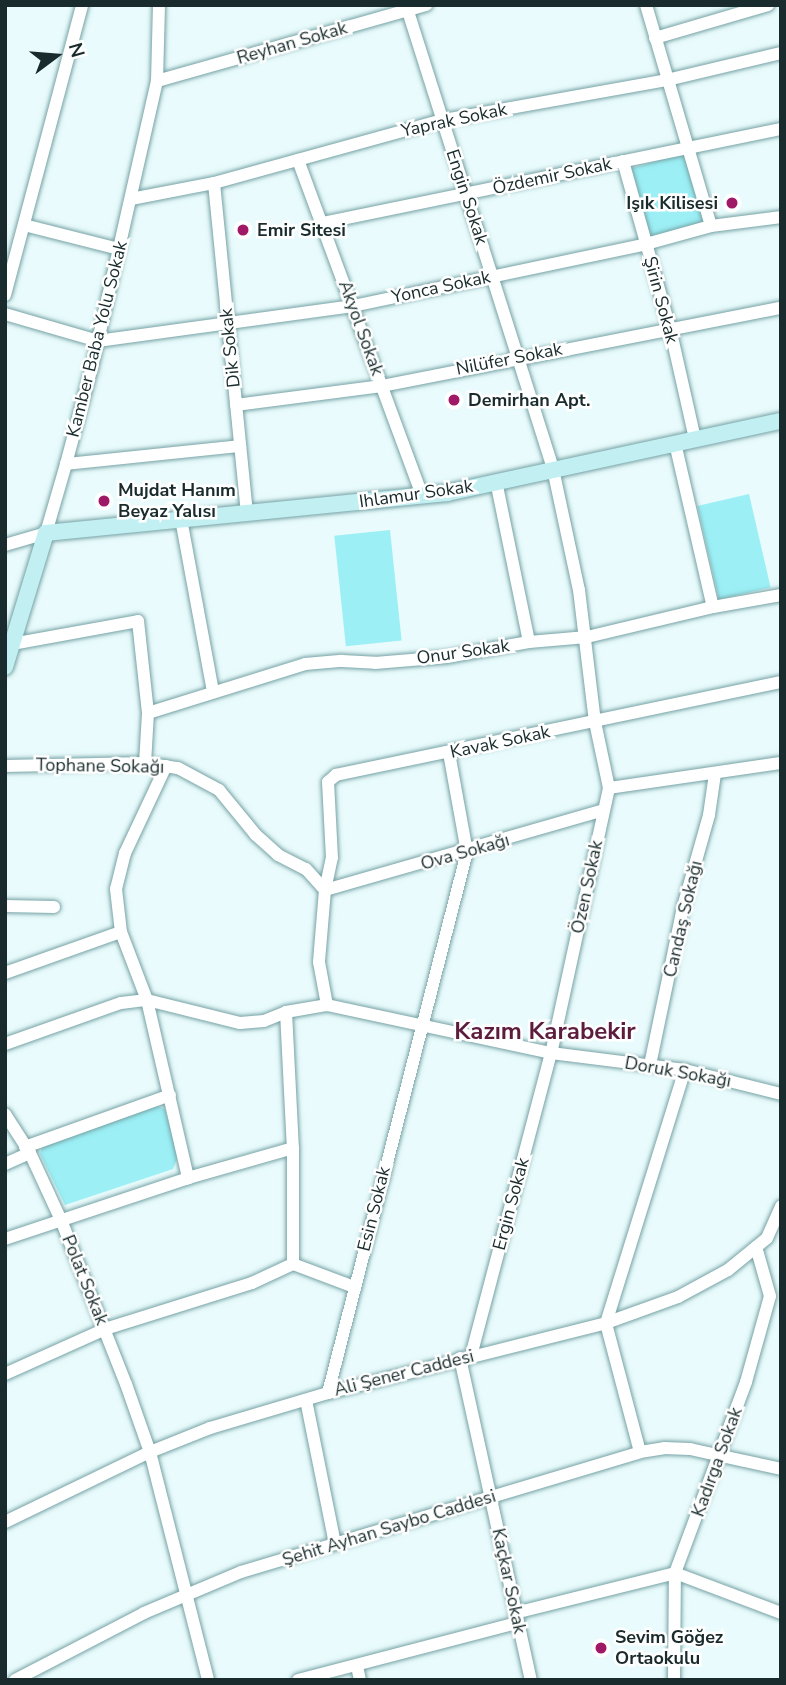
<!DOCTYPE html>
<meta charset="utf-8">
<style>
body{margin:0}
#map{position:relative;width:786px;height:1685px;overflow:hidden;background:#e9fbfc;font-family:"Nunito Sans",sans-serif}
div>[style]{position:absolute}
.green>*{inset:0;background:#9beff5;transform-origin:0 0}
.roads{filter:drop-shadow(0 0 2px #76a2a5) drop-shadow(0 0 2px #76a2a5)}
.street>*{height:12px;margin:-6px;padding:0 6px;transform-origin:6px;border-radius:6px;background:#fff}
.secondary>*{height:16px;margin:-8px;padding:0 8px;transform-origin:8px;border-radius:8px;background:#c1eff2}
.dots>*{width:19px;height:19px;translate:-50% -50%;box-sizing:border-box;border:4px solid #fff;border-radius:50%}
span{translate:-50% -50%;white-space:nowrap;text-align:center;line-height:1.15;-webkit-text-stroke:5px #fff;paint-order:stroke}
.street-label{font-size:18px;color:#192b2c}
.poi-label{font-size:18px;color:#192b2c;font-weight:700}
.right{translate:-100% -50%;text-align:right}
.left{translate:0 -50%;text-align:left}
.district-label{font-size:24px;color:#5c1c3d;font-weight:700}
.frame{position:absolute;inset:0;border:7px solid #192b2c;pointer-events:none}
.north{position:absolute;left:21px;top:21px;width:70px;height:70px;-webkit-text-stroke:5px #fff;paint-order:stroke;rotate:74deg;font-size:19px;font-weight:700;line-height:28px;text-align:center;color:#192b2c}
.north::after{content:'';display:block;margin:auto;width:24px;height:32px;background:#192b2c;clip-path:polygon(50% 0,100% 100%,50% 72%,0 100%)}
</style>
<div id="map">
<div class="green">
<div style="left:688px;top:152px;width:74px;height:64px;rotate:74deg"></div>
<div style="left:749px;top:494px;width:96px;height:53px;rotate:77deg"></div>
<div style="left:390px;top:530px;width:111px;height:56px;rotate:84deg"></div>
<div style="clip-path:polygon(157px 1106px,165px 1109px,178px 1156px,173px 1169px,65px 1205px,40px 1154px,42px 1146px)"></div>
</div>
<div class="roads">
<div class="street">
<div style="left:406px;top:5px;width:487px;rotate:72.4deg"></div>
<div style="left:553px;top:469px;width:124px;rotate:77.9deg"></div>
<div style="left:579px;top:590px;width:133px;rotate:83.1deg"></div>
<div style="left:595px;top:722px;width:67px;rotate:78deg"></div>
<div style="left:609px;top:788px;width:271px;rotate:102.3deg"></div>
<div style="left:551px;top:1053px;width:313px;rotate:104.8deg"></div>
<div style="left:646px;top:5px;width:230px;rotate:73.6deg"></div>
<div style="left:655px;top:38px;width:118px;rotate:-16.3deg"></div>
<div style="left:157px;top:81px;width:280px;rotate:-15.8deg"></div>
<div style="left:298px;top:160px;width:358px;rotate:69.7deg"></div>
<div style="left:623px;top:161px;width:173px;rotate:74.3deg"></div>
<div style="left:670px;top:328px;width:114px;rotate:77.3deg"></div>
<div style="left:214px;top:183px;width:332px;rotate:84.3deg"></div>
<div style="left:131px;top:199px;width:85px;rotate:-10.9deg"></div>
<div style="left:214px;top:183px;width:238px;rotate:-15.4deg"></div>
<div style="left:443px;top:120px;width:228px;rotate:-10.1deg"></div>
<div style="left:667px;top:80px;width:117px;rotate:-13.3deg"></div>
<div style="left:323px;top:223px;width:468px;rotate:-11.6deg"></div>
<div style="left:24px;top:225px;width:98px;rotate:14.2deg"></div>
<div style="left:5px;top:295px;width:300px;rotate:-75.1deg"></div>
<div style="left:5px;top:314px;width:97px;rotate:16.2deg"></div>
<div style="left:98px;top:341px;width:257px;rotate:-7.8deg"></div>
<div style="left:353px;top:306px;width:299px;rotate:-11.9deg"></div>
<div style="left:646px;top:244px;width:67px;rotate:-15.5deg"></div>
<div style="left:711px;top:226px;width:71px;rotate:-7.3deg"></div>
<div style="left:236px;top:405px;width:147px;rotate:-7.4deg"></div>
<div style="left:382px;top:386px;width:407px;rotate:-11.1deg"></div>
<div style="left:675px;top:443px;width:168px;rotate:77deg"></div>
<div style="left:66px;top:464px;width:175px;rotate:-5.9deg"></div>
<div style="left:496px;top:481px;width:164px;rotate:78.4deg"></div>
<div style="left:181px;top:519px;width:176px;rotate:79.5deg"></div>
<div style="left:5px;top:545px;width:43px;rotate:-16.3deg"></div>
<div style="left:46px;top:533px;width:72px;rotate:-73.8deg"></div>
<div style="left:66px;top:464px;width:100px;rotate:-75deg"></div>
<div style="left:92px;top:367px;width:293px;rotate:-77.2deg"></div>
<div style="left:157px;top:81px;width:76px;rotate:-88.5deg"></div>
<div style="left:12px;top:644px;width:128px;rotate:-10.3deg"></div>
<div style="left:138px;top:621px;width:93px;rotate:83.8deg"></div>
<div style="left:148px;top:713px;width:50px;rotate:93.4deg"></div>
<div style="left:148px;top:713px;width:164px;rotate:-17.3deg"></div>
<div style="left:305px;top:664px;width:37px;rotate:-5deg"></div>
<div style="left:342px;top:661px;width:33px;rotate:3deg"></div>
<div style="left:375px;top:663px;width:72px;rotate:-4.8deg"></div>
<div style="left:447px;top:657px;width:83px;rotate:-10.4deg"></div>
<div style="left:529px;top:642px;width:58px;rotate:-4.9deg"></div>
<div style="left:587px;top:637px;width:130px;rotate:-13.4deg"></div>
<div style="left:713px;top:607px;width:69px;rotate:-10deg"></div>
<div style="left:5px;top:766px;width:140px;rotate:-1.2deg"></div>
<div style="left:145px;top:763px;width:33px;rotate:9deg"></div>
<div style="left:178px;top:768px;width:47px;rotate:28.2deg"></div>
<div style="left:219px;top:790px;width:58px;rotate:50.6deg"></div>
<div style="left:256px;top:835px;width:30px;rotate:42deg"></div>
<div style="left:278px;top:855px;width:31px;rotate:27deg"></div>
<div style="left:306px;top:869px;width:28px;rotate:48deg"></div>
<div style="left:325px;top:890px;width:72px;rotate:94.8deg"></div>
<div style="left:319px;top:962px;width:44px;rotate:79.5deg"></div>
<div style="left:166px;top:766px;width:96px;rotate:115.2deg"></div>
<div style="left:125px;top:853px;width:37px;rotate:104deg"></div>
<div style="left:116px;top:889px;width:43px;rotate:83.4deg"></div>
<div style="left:121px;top:932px;width:73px;rotate:69.1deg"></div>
<div style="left:147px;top:1000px;width:183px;rotate:77deg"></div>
<div style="left:609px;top:788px;width:174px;rotate:-8.3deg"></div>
<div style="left:604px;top:810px;width:290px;rotate:164deg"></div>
<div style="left:325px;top:890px;width:33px;rotate:-78deg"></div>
<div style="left:332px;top:858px;width:76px;rotate:-93deg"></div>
<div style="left:328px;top:782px;width:11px;rotate:-41deg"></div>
<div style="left:336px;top:775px;width:455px;rotate:-11.8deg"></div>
<div style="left:5px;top:906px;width:49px;rotate:1.2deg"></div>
<div style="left:5px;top:973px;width:123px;rotate:-19.5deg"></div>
<div style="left:286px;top:1012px;width:136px;rotate:87.1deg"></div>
<div style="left:293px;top:1148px;width:116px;rotate:90deg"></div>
<div style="left:5px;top:1044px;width:123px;rotate:-19.5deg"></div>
<div style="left:121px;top:1003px;width:26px;rotate:-7deg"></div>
<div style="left:147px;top:1000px;width:96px;rotate:13.9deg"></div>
<div style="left:240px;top:1023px;width:24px;rotate:-5deg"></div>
<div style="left:264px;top:1021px;width:24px;rotate:-22deg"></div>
<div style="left:286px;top:1012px;width:42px;rotate:-9.7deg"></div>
<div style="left:327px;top:1005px;width:229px;rotate:12.1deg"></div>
<div style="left:551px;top:1053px;width:135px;rotate:7.2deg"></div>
<div style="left:685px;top:1070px;width:99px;rotate:14deg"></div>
<div style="left:650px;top:1065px;width:161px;rotate:-78.2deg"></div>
<div style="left:683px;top:907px;width:96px;rotate:-74.2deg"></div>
<div style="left:709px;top:815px;width:41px;rotate:-81.7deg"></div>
<div style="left:5px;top:1114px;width:46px;rotate:57.3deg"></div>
<div style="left:30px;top:1153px;width:74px;rotate:65.2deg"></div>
<div style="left:61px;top:1220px;width:176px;rotate:68.4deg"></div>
<div style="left:126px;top:1384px;width:72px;rotate:70.6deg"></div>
<div style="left:150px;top:1452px;width:235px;rotate:75.7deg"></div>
<div style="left:25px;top:1147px;width:154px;rotate:-19.7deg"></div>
<div style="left:5px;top:1164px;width:27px;rotate:-24deg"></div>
<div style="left:5px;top:1239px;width:193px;rotate:-18.4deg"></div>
<div style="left:188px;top:1178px;width:109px;rotate:-15.9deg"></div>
<div style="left:460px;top:1358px;width:330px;rotate:77.6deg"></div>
<div style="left:5px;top:1374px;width:110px;rotate:-24.2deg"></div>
<div style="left:105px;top:1329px;width:154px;rotate:-17.4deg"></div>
<div style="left:252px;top:1283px;width:45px;rotate:-24.9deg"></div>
<div style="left:293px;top:1264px;width:65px;rotate:20.7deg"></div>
<div style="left:328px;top:1393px;width:559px;rotate:-75.59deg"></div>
<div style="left:467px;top:852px;width:101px;rotate:-100.3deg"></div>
<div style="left:306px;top:1400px;width:147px;rotate:78.6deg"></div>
<div style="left:640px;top:1452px;width:133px;rotate:-104.8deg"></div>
<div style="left:606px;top:1323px;width:265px;rotate:-72.7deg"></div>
<div style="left:5px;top:1522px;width:161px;rotate:-25.8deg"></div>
<div style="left:150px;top:1452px;width:65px;rotate:-21.8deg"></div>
<div style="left:210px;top:1428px;width:123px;rotate:-16.5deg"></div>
<div style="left:328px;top:1393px;width:287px;rotate:-14.1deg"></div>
<div style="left:606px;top:1323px;width:77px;rotate:-19.9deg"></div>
<div style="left:678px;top:1297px;width:57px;rotate:-28.4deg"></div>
<div style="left:728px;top:1270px;width:50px;rotate:-39.4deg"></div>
<div style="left:767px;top:1238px;width:35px;rotate:-66deg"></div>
<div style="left:515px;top:1613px;width:165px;rotate:-14deg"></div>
<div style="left:675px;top:1573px;width:113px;rotate:20.7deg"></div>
<div style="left:357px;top:1666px;width:14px;rotate:78deg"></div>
<div style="left:15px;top:1680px;width:145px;rotate:-27.4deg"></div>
<div style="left:144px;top:1613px;width:105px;rotate:-22.9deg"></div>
<div style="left:241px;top:1572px;width:417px;rotate:-16.7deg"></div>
<div style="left:640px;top:1452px;width:24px;rotate:-9deg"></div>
<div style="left:664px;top:1448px;width:26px;rotate:2deg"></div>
<div style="left:690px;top:1449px;width:93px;rotate:12.4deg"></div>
<div style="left:298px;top:1680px;width:226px;rotate:-14.6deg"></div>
<div style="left:674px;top:1680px;width:107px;rotate:-89.5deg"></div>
<div style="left:675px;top:1573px;width:204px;rotate:-69.6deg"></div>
<div style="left:746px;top:1382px;width:89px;rotate:-74.4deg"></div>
<div style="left:770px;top:1296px;width:51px;rotate:-105.9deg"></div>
</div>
<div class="secondary">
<div style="left:5px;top:667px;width:140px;rotate:-73deg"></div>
<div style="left:46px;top:533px;width:403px;rotate:-5.7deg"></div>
<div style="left:447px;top:493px;width:342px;rotate:-12.2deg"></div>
</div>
</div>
<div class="dots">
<div style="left:732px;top:203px;background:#a01967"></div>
<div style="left:243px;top:230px;background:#a01967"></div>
<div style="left:454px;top:400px;background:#a01967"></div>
<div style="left:104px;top:501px;background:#a01967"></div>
<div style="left:601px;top:1648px;background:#a01967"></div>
</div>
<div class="street-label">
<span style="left:292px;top:43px;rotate:-16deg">Reyhan Sokak</span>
<span style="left:454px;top:120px;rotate:-12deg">Yaprak Sokak</span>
<span style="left:552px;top:176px;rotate:-12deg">Özdemir Sokak</span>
<span style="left:467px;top:197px;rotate:72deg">Engin Sokak</span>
<span style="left:441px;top:287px;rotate:-12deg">Yonca Sokak</span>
<span style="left:661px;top:300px;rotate:75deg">Şirin Sokak</span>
<span style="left:361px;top:328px;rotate:70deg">Akyol Sokak</span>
<span style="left:97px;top:339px;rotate:-76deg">Kamber Baba Yolu Sokak</span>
<span style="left:230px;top:348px;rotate:-96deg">Dik Sokak</span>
<span style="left:509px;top:359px;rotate:-11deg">Nilüfer Sokak</span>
<span style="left:416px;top:494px;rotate:-8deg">Ihlamur Sokak</span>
<span style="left:463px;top:652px;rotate:-8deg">Onur Sokak</span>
<span style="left:500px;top:742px;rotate:-12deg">Kavak Sokak</span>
<span style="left:100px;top:766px;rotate:1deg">Tophane Sokağı</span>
<span style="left:465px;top:852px;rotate:-16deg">Ova Sokağı</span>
<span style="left:587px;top:887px;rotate:-78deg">Özen Sokak</span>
<span style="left:683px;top:919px;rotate:-77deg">Candaş Sokağı</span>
<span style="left:678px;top:1072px;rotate:10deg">Doruk Sokağı</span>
<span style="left:511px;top:1204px;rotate:-75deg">Ergin Sokak</span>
<span style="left:374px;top:1209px;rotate:-76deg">Esin Sokak</span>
<span style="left:85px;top:1280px;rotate:68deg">Polat Sokak</span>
<span style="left:404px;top:1373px;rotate:-14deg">Ali Şener Caddesi</span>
<span style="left:717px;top:1462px;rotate:-70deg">Kadırga Sokak</span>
<span style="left:389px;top:1528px;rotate:-17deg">Şehit Ayhan Saybo Caddesi</span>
<span style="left:509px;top:1581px;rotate:78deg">Kaçkar Sokak</span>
</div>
<div class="poi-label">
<span class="right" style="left:718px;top:203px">Işık Kilisesi</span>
<span class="left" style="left:257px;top:230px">Emir Sitesi</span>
<span class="left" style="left:468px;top:400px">Demirhan Apt.</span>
<span class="left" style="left:118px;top:501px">Mujdat Hanım<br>Beyaz Yalısı</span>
<span class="left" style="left:615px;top:1648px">Sevim Göğez<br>Ortaokulu</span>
</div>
<div class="district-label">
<span style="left:545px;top:1032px">Kazım Karabekir</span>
</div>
<div class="frame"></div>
<div class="north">N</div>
</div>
